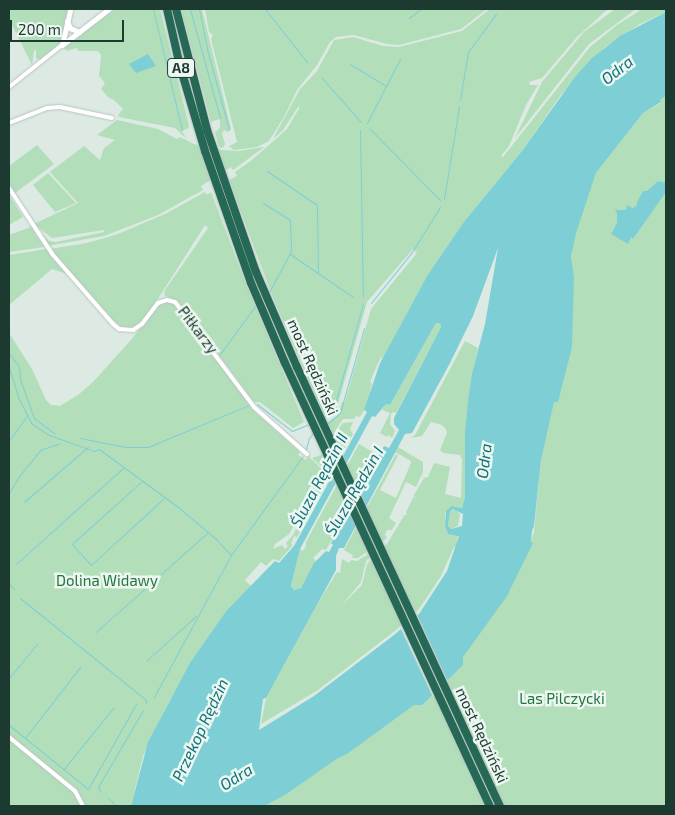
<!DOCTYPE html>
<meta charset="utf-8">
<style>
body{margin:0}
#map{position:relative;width:675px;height:815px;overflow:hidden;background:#dceae3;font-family:"Exo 2",sans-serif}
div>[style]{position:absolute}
.green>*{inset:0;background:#b2deba}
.water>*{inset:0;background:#7ecfd5}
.pier>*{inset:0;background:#dceae3}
.stream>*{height:1px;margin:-0.5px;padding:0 0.5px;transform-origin:0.5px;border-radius:0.5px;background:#7ecfd5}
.roads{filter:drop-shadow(0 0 1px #bbc4c1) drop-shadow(0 0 1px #bbc4c1)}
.minor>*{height:4px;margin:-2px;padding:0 2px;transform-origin:2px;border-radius:2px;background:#fff}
.tertiary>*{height:5px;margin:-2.5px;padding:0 2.5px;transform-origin:2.5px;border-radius:2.5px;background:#fff}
.motorway>*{height:8px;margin:-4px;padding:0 4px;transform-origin:4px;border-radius:4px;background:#266856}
span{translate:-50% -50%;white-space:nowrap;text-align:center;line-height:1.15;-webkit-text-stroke:5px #ecf7f1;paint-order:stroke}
.shield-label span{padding:1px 4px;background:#ecf7f1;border:1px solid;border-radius:4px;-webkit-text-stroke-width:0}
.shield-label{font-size:14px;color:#1d3a30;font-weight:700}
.street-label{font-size:15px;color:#1d3a30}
.park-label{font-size:15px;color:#24743d}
.water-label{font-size:16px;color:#13717a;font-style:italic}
.frame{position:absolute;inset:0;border:10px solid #1d3a30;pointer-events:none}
.scale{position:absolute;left:10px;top:20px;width:114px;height:22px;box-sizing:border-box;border:2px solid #1d3a30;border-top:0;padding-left:6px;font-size:15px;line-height:18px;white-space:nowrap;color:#1d3a30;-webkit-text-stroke:4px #ecf7f1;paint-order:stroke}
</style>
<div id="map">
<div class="green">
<div style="clip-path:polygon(9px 9px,69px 9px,60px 43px,40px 60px,36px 58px,36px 49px,34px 51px,32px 65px,9px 19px)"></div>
<div style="clip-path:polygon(114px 9px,160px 9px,189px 126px,189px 128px,182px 131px,186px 138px,175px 128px,119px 117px,118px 115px,123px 109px,114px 100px,109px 98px,101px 89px,105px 83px,99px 76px,101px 55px,98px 51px,78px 51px,77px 48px,67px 51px,63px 47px)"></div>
<div style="clip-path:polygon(181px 9px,202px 9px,231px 129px,228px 132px,224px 130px,222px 134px,225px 144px,223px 148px,219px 147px,215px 132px,220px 128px,220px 121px,219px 119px,211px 122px)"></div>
<div style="clip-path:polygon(205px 9px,487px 9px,461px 29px,399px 45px,387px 44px,354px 35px,336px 37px,330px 42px,317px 65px,297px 90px,284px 117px,269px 141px,257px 147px,234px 150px,229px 146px,237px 142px,211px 39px,213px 35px,209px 32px)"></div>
<div style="clip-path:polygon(490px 9px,608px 9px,577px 37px,542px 78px,529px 82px,530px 85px,538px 85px,526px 105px,509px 146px,501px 156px,503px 157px,590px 47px,617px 25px,642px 9px,666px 9px,666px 12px,640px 24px,604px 48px,561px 95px,522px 151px,463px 223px,427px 276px,383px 358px,381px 357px,379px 361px,370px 382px,372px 383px,366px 407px,360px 417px,356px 416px,354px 419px,343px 419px,333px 434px,328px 422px,338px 415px,342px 402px,345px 402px,371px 309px,417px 253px,413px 249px,367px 302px,336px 411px,332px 417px,330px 412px,324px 415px,274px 300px,229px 180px,237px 176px,235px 172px,252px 160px,287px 129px,300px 107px,298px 107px,283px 130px,273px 139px,300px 89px,317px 71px,334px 40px,353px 37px,383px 46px,399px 47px,462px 31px)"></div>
<div style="clip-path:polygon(615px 9px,636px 9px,589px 44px,515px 138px,542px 82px,584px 32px)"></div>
<div style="clip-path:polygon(666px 96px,666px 806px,263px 806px,463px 657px,531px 542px,534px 532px,541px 459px,575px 233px,596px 173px,643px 113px,661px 103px,660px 100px)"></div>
<div style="clip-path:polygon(117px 120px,158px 129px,177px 139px,180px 137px,194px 144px,222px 150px,239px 151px,264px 147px,233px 170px,231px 167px,201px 186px,203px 190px,158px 215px,104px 236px,47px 246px,38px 230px,49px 241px,56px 242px,104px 232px,104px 230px,52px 238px,34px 224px,78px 203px,50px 172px,84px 146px,100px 160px,104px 148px,115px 140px,97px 135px)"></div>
<div style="clip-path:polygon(37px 145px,54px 164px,15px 193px,9px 186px,9px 166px)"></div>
<div style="clip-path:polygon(48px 173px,76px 203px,55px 212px,33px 185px)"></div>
<div style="clip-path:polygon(205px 192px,207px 195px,211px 192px,244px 279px,304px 422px,293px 428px,260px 402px,254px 402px,183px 307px,178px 302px,164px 295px,165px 290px,208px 228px,205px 225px,156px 302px,139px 324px,133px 329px,123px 328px,113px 320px,50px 249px,87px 243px,118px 234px,167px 213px)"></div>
<div style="clip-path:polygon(9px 195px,23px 217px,9px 225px)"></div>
<div style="clip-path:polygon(31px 227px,44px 247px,9px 252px,9px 235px)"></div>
<div style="clip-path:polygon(46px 249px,67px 274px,52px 269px,9px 305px,9px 255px)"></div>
<div style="clip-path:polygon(168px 302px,177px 306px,183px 313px,253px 410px,300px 452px,298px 455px,306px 460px,308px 456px,322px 469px,319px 480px,289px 534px,275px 544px,273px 549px,282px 545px,285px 549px,288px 546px,286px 543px,293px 535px,324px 476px,324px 469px,312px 458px,321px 455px,335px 435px,338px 437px,342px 431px,338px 430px,343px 423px,353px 422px,350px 429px,353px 434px,297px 537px,294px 536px,291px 544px,293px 545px,279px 561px,273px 559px,266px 566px,261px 562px,245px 580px,251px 586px,227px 610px,170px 700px,143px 756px,131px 806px,9px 806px,9px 333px,32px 369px,46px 400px,51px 405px,60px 406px,78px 395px,93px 382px,131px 340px,158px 305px)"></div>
<div style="clip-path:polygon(436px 323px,440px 323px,441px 327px,396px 413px,393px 412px,391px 414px,390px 424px,395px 431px,392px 438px,389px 435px,387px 437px,380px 433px,390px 413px,382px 410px,386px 404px,390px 405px)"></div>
<div style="clip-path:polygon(465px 341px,478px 348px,472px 373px,465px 432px,465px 497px,462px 508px,453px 506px,445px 513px,445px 526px,448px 534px,460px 535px,457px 538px,457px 547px,454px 547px,441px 576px,419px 609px,396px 630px,318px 690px,261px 724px,266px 698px,317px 605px,337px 572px,340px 573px,342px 559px,349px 563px,351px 560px,357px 561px,383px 545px,366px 561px,361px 582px,341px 606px,362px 585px,367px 564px,387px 544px,404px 516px,407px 514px,406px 512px,414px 496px,418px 499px,414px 495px,424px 478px,428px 477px,434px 463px,450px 467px,445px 494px,461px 498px,462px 459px,460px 455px,443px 453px,440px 450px,447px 433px,446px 429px,442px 425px,431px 422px,422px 436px,411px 438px,415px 435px)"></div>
<div style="clip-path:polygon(359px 444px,378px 455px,326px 550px,322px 549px,313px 558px,316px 561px,301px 588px,294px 590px,291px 586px,300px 549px,303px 551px,306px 546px,306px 542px)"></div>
<div style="clip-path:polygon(398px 447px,423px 462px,423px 472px,416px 487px,406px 482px,389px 518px,396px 523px,392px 530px,387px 530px,385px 534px,387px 538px,358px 558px,352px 558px,353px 555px,344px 550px,396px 454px,398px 456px,380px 490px,396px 498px,411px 463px,411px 461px,395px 452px)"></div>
<div style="clip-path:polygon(455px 509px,460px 514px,458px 526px,451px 529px,448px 526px,450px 512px)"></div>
</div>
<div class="water">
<div style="clip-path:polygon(evenodd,666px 12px,666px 96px,660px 100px,661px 102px,643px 113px,596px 173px,576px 233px,571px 257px,574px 277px,572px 347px,558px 402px,554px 402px,541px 460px,534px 526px,532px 531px,531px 542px,533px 543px,507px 596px,463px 657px,463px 665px,422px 705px,414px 705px,347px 754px,338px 758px,285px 795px,264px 806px,131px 806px,148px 742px,190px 663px,227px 610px,275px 561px,279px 563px,294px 546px,367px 412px,364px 410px,380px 363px,427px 276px,463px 223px,522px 151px,575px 77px,591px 59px,620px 36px,666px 12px,498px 248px,485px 324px,472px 373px,468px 401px,465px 432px,465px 497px,462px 508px,452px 506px,446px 511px,445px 526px,448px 534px,459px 536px,447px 571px,419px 614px,394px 635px,314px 696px,259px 730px,263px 699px,266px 698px,336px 570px,336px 556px,339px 548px,344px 548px,405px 434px,412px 433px,450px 363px,473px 316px,498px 248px,666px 12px,436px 323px,440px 323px,441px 327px,394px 418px,394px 424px,399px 430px,389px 448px,384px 446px,331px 543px,333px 545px,329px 552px,326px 551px,314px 563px,301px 588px,294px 590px,291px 586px,300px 549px,372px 416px,375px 417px,386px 404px,390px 405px,436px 323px,666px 12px,453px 509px,463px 514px,462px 526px,451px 529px,448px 526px,450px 512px,453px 509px)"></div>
<div style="clip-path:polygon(148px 54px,156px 66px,136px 73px,129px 64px)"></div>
<div style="clip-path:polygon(658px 181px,666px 183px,666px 192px,633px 239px,631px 237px,628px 244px,611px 234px,617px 223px,617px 214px,615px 208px,617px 210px,626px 210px,627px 205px,633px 208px,637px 205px,637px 202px,643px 191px,647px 191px)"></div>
</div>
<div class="pier">
<div style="clip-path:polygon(416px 613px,448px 682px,433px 697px,400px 627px)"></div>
</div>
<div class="stream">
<div style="left:153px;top:9px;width:124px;rotate:76.5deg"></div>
<div style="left:190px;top:9px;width:113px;rotate:74.6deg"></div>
<div style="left:199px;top:9px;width:45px;rotate:78.4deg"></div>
<div style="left:208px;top:53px;width:79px;rotate:74.6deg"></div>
<div style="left:265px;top:9px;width:68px;rotate:51.6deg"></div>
<div style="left:409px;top:18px;width:15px;rotate:-37deg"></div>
<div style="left:350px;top:64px;width:42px;rotate:31.4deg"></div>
<div style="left:321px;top:77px;width:60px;rotate:48.4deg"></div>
<div style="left:460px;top:100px;width:49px;rotate:-80.5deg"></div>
<div style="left:468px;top:52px;width:47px;rotate:-53.6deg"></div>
<div style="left:367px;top:123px;width:72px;rotate:-62.7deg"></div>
<div style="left:369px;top:128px;width:101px;rotate:45.4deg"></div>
<div style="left:360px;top:130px;width:167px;rotate:89deg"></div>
<div style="left:267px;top:171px;width:60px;rotate:34.2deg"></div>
<div style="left:317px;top:205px;width:68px;rotate:89.2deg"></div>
<div style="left:444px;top:199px;width:94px;rotate:-80.8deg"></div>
<div style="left:263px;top:203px;width:32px;rotate:32deg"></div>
<div style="left:290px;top:220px;width:31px;rotate:88deg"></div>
<div style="left:291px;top:251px;width:49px;rotate:118.1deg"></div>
<div style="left:290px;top:254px;width:76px;rotate:34.3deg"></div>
<div style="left:371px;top:303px;width:65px;rotate:-51.2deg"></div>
<div style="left:412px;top:252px;width:53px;rotate:-58.1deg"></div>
<div style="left:9px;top:353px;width:17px;rotate:54deg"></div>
<div style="left:19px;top:367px;width:12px;rotate:85deg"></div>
<div style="left:20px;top:379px;width:41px;rotate:70.3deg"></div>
<div style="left:34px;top:418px;width:26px;rotate:37deg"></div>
<div style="left:220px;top:354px;width:61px;rotate:-53.7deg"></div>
<div style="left:9px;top:367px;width:31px;rotate:73deg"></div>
<div style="left:18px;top:397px;width:29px;rotate:63deg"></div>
<div style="left:31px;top:423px;width:22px;rotate:34deg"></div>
<div style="left:49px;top:435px;width:48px;rotate:19.6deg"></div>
<div style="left:94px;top:451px;width:5px;rotate:-22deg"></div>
<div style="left:99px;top:449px;width:98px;rotate:36.3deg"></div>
<div style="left:178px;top:507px;width:50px;rotate:40.1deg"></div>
<div style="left:216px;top:539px;width:22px;rotate:47deg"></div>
<div style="left:257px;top:404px;width:44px;rotate:37.6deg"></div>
<div style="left:292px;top:431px;width:18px;rotate:-22deg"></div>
<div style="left:324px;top:417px;width:11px;rotate:-34deg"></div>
<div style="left:333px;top:411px;width:111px;rotate:-74.3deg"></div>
<div style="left:326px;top:425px;width:18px;rotate:-41deg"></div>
<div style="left:340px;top:413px;width:88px;rotate:-74.2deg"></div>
<div style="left:80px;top:438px;width:47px;rotate:11.1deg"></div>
<div style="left:126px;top:447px;width:22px"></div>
<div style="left:148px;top:447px;width:109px;rotate:-22.6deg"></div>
<div style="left:9px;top:441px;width:32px;rotate:-55deg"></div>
<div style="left:306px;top:449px;width:11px;rotate:-75deg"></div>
<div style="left:309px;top:438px;width:8px;rotate:-50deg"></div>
<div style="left:141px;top:482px;width:93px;rotate:138.1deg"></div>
<div style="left:72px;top:544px;width:28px;rotate:48deg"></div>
<div style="left:91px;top:565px;width:98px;rotate:-42.5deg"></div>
<div style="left:9px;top:493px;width:21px;rotate:-59deg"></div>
<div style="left:20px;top:475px;width:32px;rotate:-51deg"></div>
<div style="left:40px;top:450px;width:20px;rotate:-18deg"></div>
<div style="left:24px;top:502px;width:84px;rotate:-40.7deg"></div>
<div style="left:16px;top:564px;width:144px;rotate:-41.9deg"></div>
<div style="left:9px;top:584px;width:7px;rotate:45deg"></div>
<div style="left:20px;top:598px;width:162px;rotate:39deg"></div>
<div style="left:146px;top:700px;width:3px;rotate:90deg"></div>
<div style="left:96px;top:632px;width:149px;rotate:-41.7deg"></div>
<div style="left:147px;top:660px;width:66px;rotate:-41.9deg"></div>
<div style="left:9px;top:678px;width:44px;rotate:-50.5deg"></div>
<div style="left:154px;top:697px;width:162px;rotate:-61.5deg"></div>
<div style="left:231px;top:555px;width:122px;rotate:-54deg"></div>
<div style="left:9px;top:725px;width:102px;rotate:39deg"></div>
<div style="left:88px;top:789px;width:98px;rotate:-60.5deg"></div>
<div style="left:25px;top:738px;width:90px;rotate:-52.2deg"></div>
<div style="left:63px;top:770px;width:80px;rotate:-51.1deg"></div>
<div style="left:101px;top:792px;width:6px;rotate:-121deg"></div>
<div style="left:98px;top:787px;width:89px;rotate:-59.7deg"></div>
<div style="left:107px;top:797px;width:13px;rotate:45deg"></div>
</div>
<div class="roads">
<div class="minor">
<div style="left:9px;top:87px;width:68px;rotate:-38.4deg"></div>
<div style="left:9px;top:123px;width:41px;rotate:-21.5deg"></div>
<div style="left:47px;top:108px;width:13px;rotate:-4deg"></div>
<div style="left:60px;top:107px;width:53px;rotate:11.9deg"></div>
<div style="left:9px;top:188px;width:80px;rotate:56.7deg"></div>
<div style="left:53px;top:255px;width:91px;rotate:49deg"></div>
<div style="left:113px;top:324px;width:8px;rotate:40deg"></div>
<div style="left:119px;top:329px;width:14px;rotate:4deg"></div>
<div style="left:133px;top:330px;width:11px;rotate:-34deg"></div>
<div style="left:142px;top:324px;width:26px;rotate:-53deg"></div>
<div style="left:158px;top:303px;width:9px;rotate:-18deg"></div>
<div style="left:167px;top:300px;width:8px;rotate:14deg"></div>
<div style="left:175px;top:302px;width:131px;rotate:53deg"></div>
<div style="left:254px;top:407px;width:71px;rotate:41.6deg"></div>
<div style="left:9px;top:737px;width:85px;rotate:39.3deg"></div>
<div style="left:75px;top:791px;width:17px;rotate:62deg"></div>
</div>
<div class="tertiary">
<div style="left:67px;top:21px;width:8px;rotate:67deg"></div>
<div style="left:70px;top:28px;width:10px;rotate:24deg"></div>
<div style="left:62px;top:45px;width:59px;rotate:-37.5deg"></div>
<div style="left:62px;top:45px;width:37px;rotate:-77deg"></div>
</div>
<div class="motorway">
<div style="left:167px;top:9px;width:58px;rotate:77.2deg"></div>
<div style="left:180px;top:66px;width:89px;rotate:73.6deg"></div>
<div style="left:205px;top:151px;width:140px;rotate:70.8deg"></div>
<div style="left:251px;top:283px;width:87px;rotate:67deg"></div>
<div style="left:285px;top:363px;width:488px;rotate:65.2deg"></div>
<div style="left:176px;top:9px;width:125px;rotate:75.6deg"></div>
<div style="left:207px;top:130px;width:150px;rotate:71deg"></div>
<div style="left:256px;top:272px;width:103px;rotate:66.7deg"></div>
<div style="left:297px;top:367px;width:484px;rotate:65.2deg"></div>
</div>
</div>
<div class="shield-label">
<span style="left:181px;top:68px">A8</span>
</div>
<div class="street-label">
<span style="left:198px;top:330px;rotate:53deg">Piłkarzy</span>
<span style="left:313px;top:367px;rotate:66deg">most Rędziński</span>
<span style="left:482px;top:735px;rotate:65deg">most Rędziński</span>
</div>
<div class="park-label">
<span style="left:107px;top:581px">Dolina Widawy</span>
<span style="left:562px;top:699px">Las Pilczycki</span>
</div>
<div class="water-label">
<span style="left:617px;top:70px;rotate:-38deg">Odra</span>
<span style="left:484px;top:461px;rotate:-83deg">Odra</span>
<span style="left:319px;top:480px;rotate:-62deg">Śluza Rędzin II</span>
<span style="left:354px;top:491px;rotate:-60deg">Śluza Rędzin I</span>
<span style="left:200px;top:730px;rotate:-65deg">Przekop Rędzin</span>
<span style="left:236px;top:777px;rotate:-32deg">Odra</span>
</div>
<div class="frame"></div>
<div class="scale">200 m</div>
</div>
